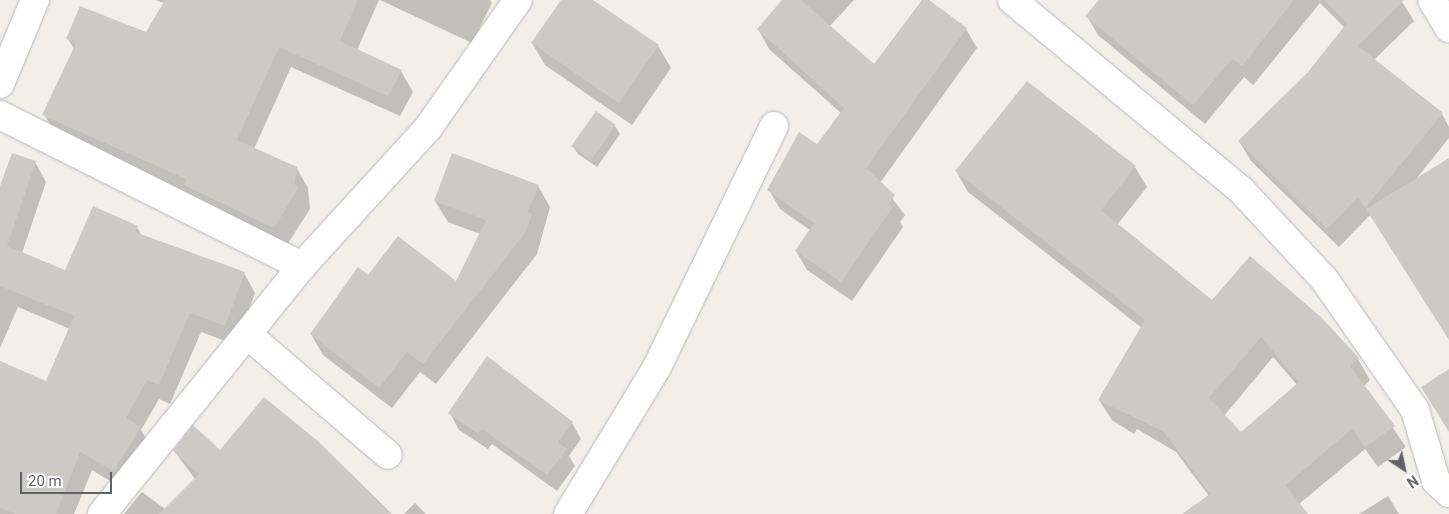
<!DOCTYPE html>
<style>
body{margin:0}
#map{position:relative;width:1449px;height:514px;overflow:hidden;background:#f1efe8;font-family:Roboto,sans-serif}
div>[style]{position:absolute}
.shadow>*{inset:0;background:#0003}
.building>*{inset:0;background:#cccac5;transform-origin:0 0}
.roads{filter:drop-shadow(0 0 1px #b5b8bc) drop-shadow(0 0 1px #b5b8bc)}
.street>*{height:28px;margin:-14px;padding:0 14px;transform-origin:14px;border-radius:14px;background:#fff}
span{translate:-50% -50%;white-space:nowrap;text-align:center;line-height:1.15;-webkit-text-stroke:4px #fff;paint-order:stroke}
.north{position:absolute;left:1379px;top:444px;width:50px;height:50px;-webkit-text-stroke:4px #fff;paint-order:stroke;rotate:146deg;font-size:14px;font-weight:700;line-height:20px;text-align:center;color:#5f6368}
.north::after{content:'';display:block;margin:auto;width:18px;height:22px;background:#5f6368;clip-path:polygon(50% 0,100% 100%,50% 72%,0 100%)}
.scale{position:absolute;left:20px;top:472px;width:92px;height:22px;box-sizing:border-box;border:2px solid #5f6368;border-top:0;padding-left:6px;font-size:15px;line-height:18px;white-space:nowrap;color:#5f6368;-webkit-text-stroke:4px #fff;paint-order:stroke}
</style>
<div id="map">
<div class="shadow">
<div style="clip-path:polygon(155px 0,379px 0,357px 50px,401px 71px,413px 92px,400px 116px,291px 67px,254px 149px,296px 167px,308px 188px,310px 209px,285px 248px,56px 135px,44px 114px,74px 49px,68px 39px,147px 34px,164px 3px)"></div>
<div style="clip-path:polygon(380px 0,490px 0,492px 3px,472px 43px)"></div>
<div style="clip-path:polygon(562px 0,591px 0,658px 46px,671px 68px,632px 125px,545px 65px,532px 43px)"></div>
<div style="clip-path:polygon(784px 0,854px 0,829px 27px,874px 66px,923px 0,966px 29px,977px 48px,880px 183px,905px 215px,900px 222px,903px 227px,852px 301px,807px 270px,796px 251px,810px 230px,780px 209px,769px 190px,817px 146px,841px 113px,769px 49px,758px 29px)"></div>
<div style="clip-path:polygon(1100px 0,1401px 0,1414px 21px,1374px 60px,1442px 114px,1449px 127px,1449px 138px,1416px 179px,1449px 160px,1449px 339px,1370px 215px,1339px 247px,1251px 161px,1239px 141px,1309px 73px,1345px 28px,1320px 3px,1253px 85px,1244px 77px,1205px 124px,1098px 35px,1087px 16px)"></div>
<div style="clip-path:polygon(615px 126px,620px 134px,597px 167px,578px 154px,573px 146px)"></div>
<div style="clip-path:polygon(35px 162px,46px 182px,22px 253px,65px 271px,137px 227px,142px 236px,244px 273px,255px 293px,236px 345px,201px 332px,170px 404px,159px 399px,141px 430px,151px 447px,125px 490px,92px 470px,74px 514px,0 514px,0 363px,47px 383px,70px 329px,18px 307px,0 348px,0 188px)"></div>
<div style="clip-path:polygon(evenodd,1135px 167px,1147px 187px,1117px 225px,1212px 302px,1320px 318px,1358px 359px,1370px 380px,1364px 386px,1406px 447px,1378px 467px,1365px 449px,1299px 504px,1306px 514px,1185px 514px,1209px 496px,1176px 452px,1137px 429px,1134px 434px,1112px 420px,1099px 400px,1142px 328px,968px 192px,956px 171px,1135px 167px,1273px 357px,1297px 385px,1241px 434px,1224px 416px,1273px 357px)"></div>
<div style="clip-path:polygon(538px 186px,550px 207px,537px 254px,436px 384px,420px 372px,392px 408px,323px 355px,311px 334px,368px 277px,456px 283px,480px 234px,448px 222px,435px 201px)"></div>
<div style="clip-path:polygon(450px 413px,572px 423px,581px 439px,569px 456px,575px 466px,557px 491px,492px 444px,488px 449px,459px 430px)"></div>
<div style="clip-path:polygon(174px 451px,221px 452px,390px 514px,124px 514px,142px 492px,165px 509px,195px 479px)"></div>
<div style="clip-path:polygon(1388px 496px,1399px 514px,1359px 514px)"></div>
<div style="clip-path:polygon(415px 503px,426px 514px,404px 514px)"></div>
</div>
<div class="building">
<div style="clip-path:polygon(165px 0,358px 0,340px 41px,402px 70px,388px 96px,279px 47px,237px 140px,297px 167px,294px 184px,299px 187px,274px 228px,184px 185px,186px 179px,42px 115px,76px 43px,66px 39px,80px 6px,146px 32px)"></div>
<div style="clip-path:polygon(561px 0,593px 0,659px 45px,619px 103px,531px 43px)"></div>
<div style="clip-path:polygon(782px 0,801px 0,874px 64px,922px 0,929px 0,967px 28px,866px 168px,895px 195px,889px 204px,893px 207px,841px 282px,795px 251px,814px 223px,767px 190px,799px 132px,817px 144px,844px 108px,757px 29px)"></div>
<div style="clip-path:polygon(1099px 0,1294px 0,1242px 66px,1232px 59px,1193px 105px,1085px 16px)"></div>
<div style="clip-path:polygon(1324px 0,1404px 0,1358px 46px,1443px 113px,1365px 208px,1358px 197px,1327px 229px,1238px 141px,1308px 72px,1347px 23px)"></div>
<div style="clip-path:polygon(evenodd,1027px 81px,1136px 166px,1101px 210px,1212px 300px,1250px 256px,1321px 317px,1359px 358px,1350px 366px,1395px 426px,1365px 447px,1352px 429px,1286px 485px,1308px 514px,1182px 514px,1210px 494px,1163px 431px,1098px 400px,1145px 320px,955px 171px,1027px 81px,1261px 337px,1299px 382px,1241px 432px,1209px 398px,1261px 337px)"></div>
<div style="left:596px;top:111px;width:24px;height:43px;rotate:35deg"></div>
<div style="clip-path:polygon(12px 153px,36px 161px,7px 246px,65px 270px,93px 206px,138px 226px,135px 232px,245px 272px,225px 326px,190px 313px,159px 385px,147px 380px,126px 418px,141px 427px,114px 471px,80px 452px,56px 514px,16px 514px,0 508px,0 361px,46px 381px,74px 316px,0 286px,0 186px)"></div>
<div style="clip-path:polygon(452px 153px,539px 185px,528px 212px,532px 214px,525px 233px,423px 364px,407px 352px,379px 388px,310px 334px,358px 267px,368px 275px,398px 236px,456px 281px,486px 220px,434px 201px)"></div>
<div style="clip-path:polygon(1449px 158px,1449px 340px,1366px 209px)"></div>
<div style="clip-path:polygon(487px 356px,573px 422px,558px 442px,567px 449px,547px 475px,482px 429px,478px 434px,448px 413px)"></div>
<div style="clip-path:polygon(1449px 369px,1449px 432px,1421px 387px)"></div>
<div style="clip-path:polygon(264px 397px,320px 443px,392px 514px,159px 514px,199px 474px,173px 451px,193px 425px,220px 450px)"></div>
</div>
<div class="roads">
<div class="street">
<div style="left:1012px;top:0;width:298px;rotate:39.7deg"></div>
<div style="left:1241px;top:190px;width:122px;rotate:47deg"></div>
<div style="left:1324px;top:279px;width:160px;rotate:55.2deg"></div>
<div style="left:1415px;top:410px;width:74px;rotate:73.5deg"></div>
<div style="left:1436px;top:481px;width:18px;rotate:43deg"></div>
<div style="left:1432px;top:0;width:33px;rotate:59deg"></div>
<div style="left:0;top:84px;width:91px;rotate:-67.4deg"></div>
<div style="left:0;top:115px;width:338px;rotate:26.6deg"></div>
<div style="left:302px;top:266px;width:319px;rotate:128.9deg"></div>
<div style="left:302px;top:266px;width:187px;rotate:-47.6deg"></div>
<div style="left:428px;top:128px;width:156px;rotate:-54.9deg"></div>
<div style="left:248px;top:335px;width:184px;rotate:40.6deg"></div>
<div style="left:568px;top:514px;width:172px;rotate:-58.8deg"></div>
<div style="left:657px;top:367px;width:268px;rotate:-64.1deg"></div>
</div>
</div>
<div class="north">N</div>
<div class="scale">20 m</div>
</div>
